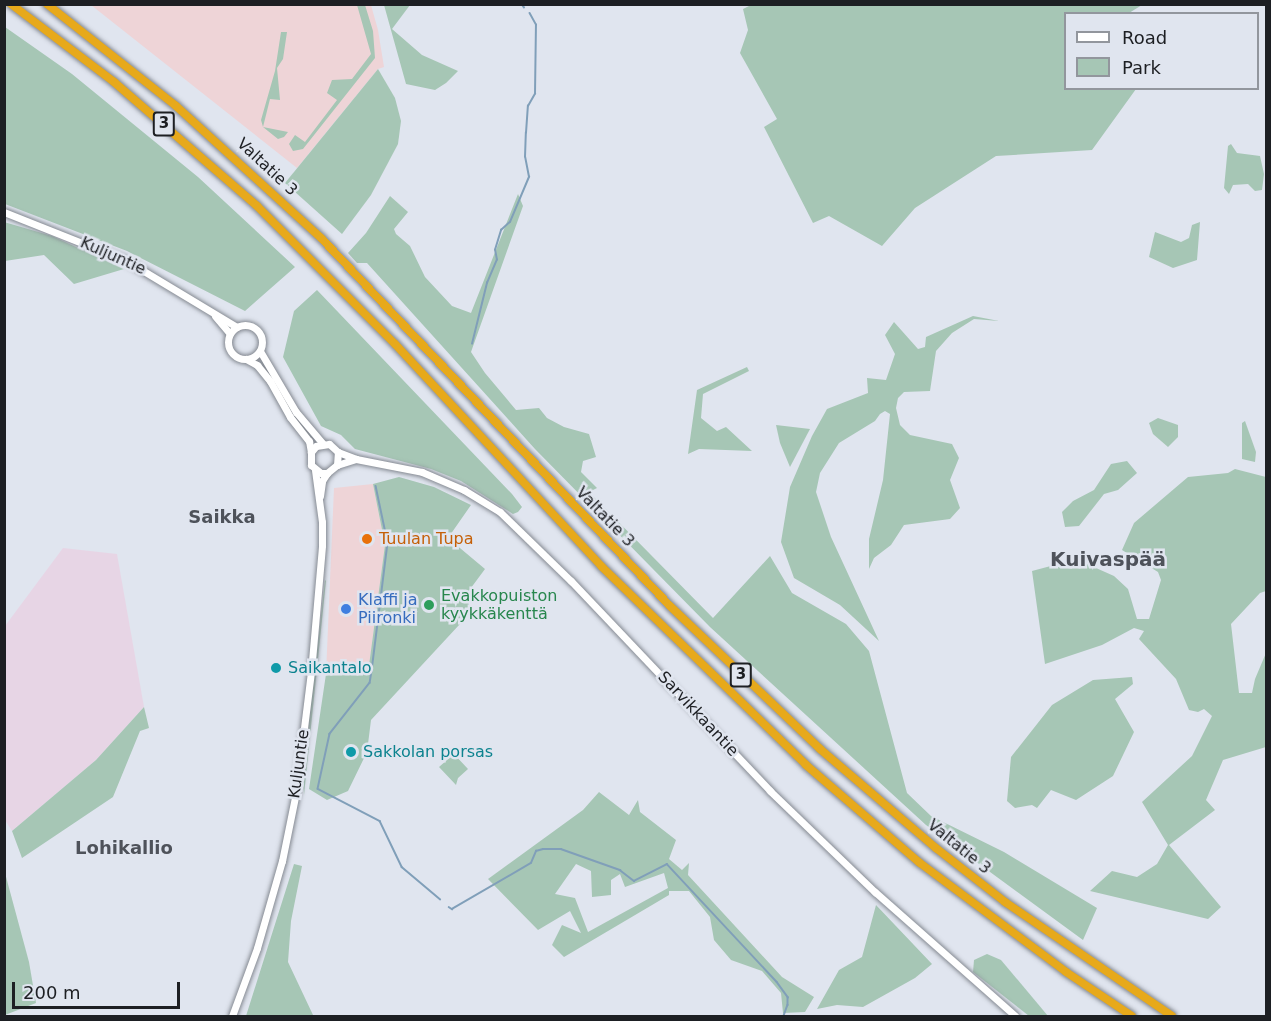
<!DOCTYPE html>
<meta charset="utf-8">
<style>
body{margin:0}
#map{position:relative;width:1271px;height:1021px;overflow:hidden;background:#e0e5ef;font-family:"DejaVu Sans",sans-serif}
div>[style]{position:absolute}
.commercial>*{inset:0;background:#eed4d7}
.industrial>*{inset:0;background:#e7d5e5}
.green>*{inset:0;background:#a6c6b5}
.stream>*{height:1.5px;margin:-0.75px;padding:0 0.75px;transform-origin:0.75px;border-radius:0.75px;background:#809fb9}
.roads{filter:drop-shadow(0 0 2px #858a92) drop-shadow(0 0 2px #858a92)}
.secondary>*{height:7px;margin:-3.5px;padding:0 3.5px;transform-origin:3.5px;border-radius:3.5px;background:#fff}
.secondary>.ring{margin:-3.5px;padding:0;box-sizing:content-box;background:none;border:7px solid #fff;border-radius:50%}
.highway>*{height:8px;margin:-4px;padding:0 4px;transform-origin:4px;border-radius:4px;background:#e7a91b}
.dots>*{width:16px;height:16px;translate:-50% -50%;box-sizing:border-box;border:3px solid #e0e5ef;border-radius:50%}
span{translate:-50% -50%;white-space:nowrap;text-align:center;line-height:1.15;-webkit-text-stroke:5px #e0e5ef;paint-order:stroke}
.shield-label span{padding:2px 4px;background:#e0e5ef;border:2px solid;border-radius:4px;-webkit-text-stroke-width:0}
.shield-label{font-size:15px;color:#1d1f23;font-weight:700}
.street-label{font-size:16px;color:#1d1f23}
.food-label{font-size:16px;color:#c56008}
.left{translate:0 -50%;text-align:left}
.leisure-label{font-size:16px;color:#27864d}
.shop-label{font-size:16px;color:#366cbe}
.culture-label{font-size:16px;color:#0d838f}
.neighbourhood-label{font-size:18px;color:#4e525a;font-weight:700}
.quarter-label{font-size:20px;color:#4e525a;font-weight:700}
.frame{position:absolute;inset:0;border:6px solid #1d1f23;pointer-events:none}
.legend{position:absolute;left:1064px;top:12px;width:195px;height:78px;box-sizing:border-box;background:#e0e5ef;border:2px solid #92969d;margin:0;padding:8px 10px;list-style:none;font-size:18px;color:#1d1f23}
.legend li{display:flex;align-items:center;gap:12px;height:30px}
.legend b{width:30px;border:2px solid #92969d}
.scale{position:absolute;left:12px;top:982px;width:168px;height:27px;box-sizing:border-box;border:3px solid #1d1f23;border-top:0;padding-left:8px;font-size:18px;line-height:21px;white-space:nowrap;color:#1d1f23;-webkit-text-stroke:4px #e0e5ef;paint-order:stroke}
</style>
<div id="map">
<div class="commercial">
<div style="clip-path:polygon(91px 5px,371px 5px,378px 30px,384px 67px,378px 69px,297px 168px)"></div>
<div style="clip-path:polygon(373px 484px,385px 545px,368px 673px,326px 674px,334px 488px)"></div>
</div>
<div class="industrial">
<div style="clip-path:polygon(63px 548px,117px 554px,144px 707px,96px 760px,12px 831px,5px 820px,5px 626px)"></div>
</div>
<div class="green">
<div style="clip-path:polygon(753px 4px,1142px 5px,1129px 13px,1066px 14px,1066px 88px,1136px 89px,1092px 150px,996px 156px,915px 208px,882px 246px,829px 216px,813px 223px,764px 127px,777px 119px,740px 53px,748px 30px,743px 9px)"></div>
<div style="clip-path:polygon(357px 5px,365px 5px,373px 31px,375px 58px,303px 149px,293px 151px,289px 144px,295px 135px,305px 142px,337px 100px,327px 93px,332px 80px,352px 79px,371px 54px)"></div>
<div style="clip-path:polygon(384px 5px,410px 5px,392px 29px,422px 55px,458px 71px,446px 83px,435px 90px,406px 84px)"></div>
<div style="clip-path:polygon(5px 27px,72px 74px,198px 177px,295px 267px,245px 311px,127px 251px,5px 204px)"></div>
<div style="clip-path:polygon(281px 32px,287px 32px,283px 59px,277px 68px,280px 100px,270px 99px,263px 127px,288px 132px,284px 137px,278px 139px,263px 127px,261px 120px,275px 71px)"></div>
<div style="clip-path:polygon(378px 69px,395px 98px,401px 121px,398px 144px,371px 195px,342px 234px,285px 183px)"></div>
<div style="clip-path:polygon(1231px 144px,1237px 153px,1260px 156px,1264px 174px,1262px 190px,1255px 191px,1248px 184px,1233px 185px,1229px 194px,1224px 188px,1228px 146px)"></div>
<div style="clip-path:polygon(518px 194px,523px 206px,471px 352px,485px 373px,516px 410px,539px 408px,547px 418px,564px 427px,589px 434px,596px 457px,583px 461px,581px 472px,597px 488px,589px 492px,713px 618px,770px 556px,792px 593px,846px 624px,869px 651px,907px 793px,931px 816px,1004px 852px,1097px 908px,1083px 940px,926px 825px,710px 627px,535px 449px,367px 263px,357px 263px,348px 253px,366px 233px,390px 196px,408px 212px,394px 229px,396px 234px,410px 246px,425px 277px,452px 306px,471px 313px)"></div>
<div style="clip-path:polygon(4px 222px,52px 236px,124px 269px,74px 284px,44px 255px,5px 261px)"></div>
<div style="clip-path:polygon(1200px 222px,1197px 260px,1173px 268px,1149px 257px,1155px 232px,1181px 242px,1189px 238px,1192px 225px)"></div>
<div style="clip-path:polygon(317px 290px,512px 494px,522px 507px,518px 512px,513px 514px,461px 481px,431px 469px,355px 449px,341px 435px,321px 426px,283px 357px,294px 311px)"></div>
<div style="clip-path:polygon(973px 316px,999px 321px,974px 319px,952px 333px,936px 351px,930px 391px,904px 392px,898px 398px,896px 408px,900px 425px,910px 435px,952px 444px,959px 458px,950px 480px,960px 508px,950px 519px,904px 525px,891px 545px,874px 558px,869px 569px,869px 539px,883px 480px,890px 414px,885px 411px,880px 414px,875px 421px,839px 443px,820px 473px,816px 492px,831px 537px,879px 641px,840px 605px,794px 578px,781px 542px,790px 487px,812px 436px,827px 409px,868px 393px,867px 378px,886px 380px,895px 354px,885px 335px,894px 322px,918px 349px,925px 347px,926px 337px)"></div>
<div style="clip-path:polygon(747px 367px,749px 371px,703px 394px,701px 418px,717px 431px,726px 427px,752px 451px,699px 449px,688px 454px,697px 390px)"></div>
<div style="clip-path:polygon(1158px 418px,1178px 425px,1178px 437px,1168px 447px,1153px 434px,1149px 423px)"></div>
<div style="clip-path:polygon(1245px 421px,1256px 452px,1255px 462px,1242px 459px,1242px 423px)"></div>
<div style="clip-path:polygon(776px 425px,810px 429px,790px 467px,780px 443px)"></div>
<div style="clip-path:polygon(1127px 461px,1137px 473px,1118px 490px,1104px 494px,1079px 526px,1065px 527px,1062px 512px,1073px 501px,1094px 490px,1111px 464px)"></div>
<div style="clip-path:polygon(1235px 469px,1266px 477px,1266px 591px,1260px 593px,1231px 624px,1239px 693px,1252px 693px,1255px 679px,1266px 653px,1266px 747px,1223px 760px,1206px 800px,1215px 810px,1169px 845px,1221px 907px,1208px 919px,1090px 891px,1112px 871px,1137px 877px,1157px 864px,1168px 845px,1142px 802px,1192px 756px,1212px 716px,1204px 709px,1198px 712px,1189px 710px,1176px 679px,1139px 639px,1144px 631px,1134px 628px,1102px 645px,1045px 664px,1032px 571px,1062px 563px,1087px 564px,1114px 576px,1128px 589px,1137px 619px,1149px 619px,1161px 580px,1158px 572px,1122px 550px,1134px 523px,1188px 477px,1228px 473px)"></div>
<div style="clip-path:polygon(399px 477px,434px 487px,471px 505px,448px 538px,485px 569px,465px 596px,472px 611px,371px 720px,367px 752px,348px 791px,327px 800px,309px 789px,326px 674px,368px 673px,385px 545px,373px 484px)"></div>
<div style="clip-path:polygon(325px 580px,326px 581px,304px 795px,303px 775px)"></div>
<div style="clip-path:polygon(1132px 677px,1133px 684px,1115px 699px,1134px 732px,1113px 776px,1076px 800px,1051px 790px,1037px 808px,1032px 805px,1015px 808px,1007px 801px,1011px 757px,1052px 705px,1093px 680px)"></div>
<div style="clip-path:polygon(144px 707px,149px 728px,140px 731px,113px 797px,22px 858px,12px 831px,96px 760px)"></div>
<div style="clip-path:polygon(454px 754px,468px 769px,458px 778px,456px 785px,439px 767px)"></div>
<div style="clip-path:polygon(evenodd,599px 792px,629px 815px,638px 800px,640px 812px,676px 840px,669px 859px,682px 870px,689px 863px,688px 875px,782px 977px,814px 997px,805px 1012px,783px 1013px,781px 993px,762px 971px,731px 960px,714px 940px,710px 917px,689px 891px,669px 891px,669px 895px,564px 957px,552px 945px,562px 925px,581px 933px,570px 911px,538px 930px,488px 879px,583px 810px,599px 792px,576px 864px,591px 871px,592px 897px,611px 895px,611px 880px,620px 874px,625px 887px,664px 873px,668px 888px,588px 932px,575px 898px,555px 894px,576px 864px)"></div>
<div style="clip-path:polygon(294px 864px,302px 866px,291px 921px,288px 962px,313px 1015px,246px 1016px)"></div>
<div style="clip-path:polygon(5px 873px,29px 962px,36px 1003px,5px 1015px)"></div>
<div style="clip-path:polygon(876px 905px,932px 964px,915px 978px,863px 1007px,837px 1005px,817px 1009px,839px 970px,862px 957px)"></div>
<div style="clip-path:polygon(987px 954px,1001px 960px,1048px 1016px,1029px 1016px,973px 972px,974px 960px)"></div>
</div>
<div class="stream">
<div style="left:522px;top:4px;width:4px;rotate:56deg"></div>
<div style="left:472px;top:344px;width:63px;rotate:-76.2deg"></div>
<div style="left:487px;top:283px;width:25px;rotate:-67deg"></div>
<div style="left:497px;top:260px;width:10px;rotate:-101deg"></div>
<div style="left:495px;top:250px;width:21px;rotate:-73deg"></div>
<div style="left:501px;top:230px;width:12px;rotate:-42deg"></div>
<div style="left:510px;top:222px;width:49px;rotate:-67.1deg"></div>
<div style="left:529px;top:177px;width:20px;rotate:-101deg"></div>
<div style="left:525px;top:157px;width:24px;rotate:-88deg"></div>
<div style="left:526px;top:133px;width:27px;rotate:-86deg"></div>
<div style="left:528px;top:106px;width:14px;rotate:-60deg"></div>
<div style="left:535px;top:94px;width:69px;rotate:-89.2deg"></div>
<div style="left:536px;top:25px;width:13px;rotate:-119deg"></div>
<div style="left:376px;top:486px;width:58px;rotate:78.1deg"></div>
<div style="left:388px;top:543px;width:129px;rotate:97.1deg"></div>
<div style="left:372px;top:671px;width:12px;rotate:99deg"></div>
<div style="left:370px;top:683px;width:65px;rotate:128.1deg"></div>
<div style="left:330px;top:734px;width:56px;rotate:102.3deg"></div>
<div style="left:318px;top:789px;width:70px;rotate:27.3deg"></div>
<div style="left:380px;top:821px;width:51px;rotate:64.4deg"></div>
<div style="left:402px;top:867px;width:50px;rotate:40.1deg"></div>
<div style="left:449px;top:907px;width:4px;rotate:34deg"></div>
<div style="left:452px;top:909px;width:91px;rotate:-30.2deg"></div>
<div style="left:531px;top:863px;width:13px;rotate:-67deg"></div>
<div style="left:536px;top:851px;width:7px;rotate:-16deg"></div>
<div style="left:543px;top:849px;width:18px"></div>
<div style="left:561px;top:849px;width:63px;rotate:19.6deg"></div>
<div style="left:620px;top:870px;width:18px;rotate:38deg"></div>
<div style="left:634px;top:881px;width:37px;rotate:-27deg"></div>
<div style="left:667px;top:864px;width:161px;rotate:47deg"></div>
<div style="left:777px;top:982px;width:19px;rotate:54deg"></div>
<div style="left:788px;top:997px;width:8px;rotate:90deg"></div>
<div style="left:788px;top:1005px;width:12px;rotate:110deg"></div>
</div>
<div class="roads">
<div class="secondary">
<div style="left:4px;top:212px;width:132px;rotate:21.7deg"></div>
<div style="left:127px;top:261px;width:128px;rotate:31deg"></div>
<div style="left:215px;top:316px;width:23px;rotate:50deg"></div>
<div class="ring" style="left:228px;top:325px;width:27px;height:27px"></div>
<div style="left:260px;top:351px;width:71px;rotate:59.5deg"></div>
<div style="left:296px;top:412px;width:42px;rotate:49.8deg"></div>
<div style="left:246px;top:359px;width:13px;rotate:29deg"></div>
<div style="left:257px;top:365px;width:21px;rotate:51deg"></div>
<div style="left:270px;top:381px;width:41px;rotate:60.9deg"></div>
<div style="left:290px;top:417px;width:31px;rotate:52deg"></div>
<div style="left:309px;top:441px;width:11px;rotate:80deg"></div>
<div style="left:338px;top:452px;width:19px;rotate:21deg"></div>
<div style="left:356px;top:459px;width:67px;rotate:11.1deg"></div>
<div style="left:422px;top:472px;width:46px;rotate:23.2deg"></div>
<div style="left:464px;top:490px;width:42px;rotate:31.4deg"></div>
<div style="left:500px;top:512px;width:99px;rotate:44.2deg"></div>
<div style="left:571px;top:581px;width:289px;rotate:46.5deg"></div>
<div style="left:770px;top:791px;width:146px;rotate:43.9deg"></div>
<div style="left:875px;top:892px;width:187px;rotate:41.5deg"></div>
<div style="left:337px;top:465px;width:13px;rotate:-86deg"></div>
<div style="left:338px;top:452px;width:12px;rotate:-138deg"></div>
<div style="left:329px;top:444px;width:13px;rotate:171deg"></div>
<div style="left:316px;top:446px;width:8px;rotate:130deg"></div>
<div style="left:311px;top:452px;width:13px;rotate:90deg"></div>
<div style="left:311px;top:465px;width:13px;rotate:39deg"></div>
<div style="left:321px;top:473px;width:6px"></div>
<div style="left:327px;top:473px;width:13px;rotate:-39deg"></div>
<div style="left:337px;top:465px;width:20px;rotate:-18deg"></div>
<div style="left:320px;top:496px;width:15px;rotate:-82deg"></div>
<div style="left:322px;top:481px;width:9px;rotate:-58deg"></div>
<div style="left:232px;top:1016px;width:72px;rotate:-69.8deg"></div>
<div style="left:257px;top:948px;width:91px;rotate:-74deg"></div>
<div style="left:282px;top:861px;width:70px;rotate:-78.5deg"></div>
<div style="left:296px;top:792px;width:121px;rotate:-82.9deg"></div>
<div style="left:311px;top:672px;width:127px;rotate:-85deg"></div>
<div style="left:322px;top:545px;width:23px;rotate:-90deg"></div>
<div style="left:322px;top:522px;width:52px;rotate:-97.7deg"></div>
</div>
<div class="highway">
<div style="left:11px;top:4px;width:129px;rotate:37.1deg"></div>
<div style="left:114px;top:82px;width:189px;rotate:40.9deg"></div>
<div style="left:257px;top:206px;width:195px;rotate:45deg"></div>
<div style="left:395px;top:344px;width:304px;rotate:47.1deg"></div>
<div style="left:602px;top:567px;width:284px;rotate:44.1deg"></div>
<div style="left:806px;top:765px;width:150px;rotate:40.7deg"></div>
<div style="left:920px;top:863px;width:182px;rotate:36.7deg"></div>
<div style="left:1066px;top:972px;width:79px;rotate:33.7deg"></div>
<div style="left:47px;top:4px;width:164px;rotate:38.3deg"></div>
<div style="left:176px;top:106px;width:197px;rotate:42.3deg"></div>
<div style="left:322px;top:239px;width:506px;rotate:46.52deg"></div>
<div style="left:670px;top:606px;width:207px;rotate:43.6deg"></div>
<div style="left:820px;top:749px;width:153px;rotate:40.5deg"></div>
<div style="left:936px;top:848px;width:88px;rotate:38deg"></div>
<div style="left:1005px;top:902px;width:202px;rotate:34.3deg"></div>
</div>
</div>
<div class="dots">
<div style="left:367px;top:539px;background:#e8710a"></div>
<div style="left:429px;top:605px;background:#2e9e5b"></div>
<div style="left:346px;top:609px;background:#3f7fe0"></div>
<div style="left:276px;top:668px;background:#0f9aa8"></div>
<div style="left:351px;top:752px;background:#0f9aa8"></div>
</div>
<div class="shield-label">
<span style="left:164px;top:124px">3</span>
<span style="left:741px;top:675px">3</span>
</div>
<div class="street-label">
<span style="left:267px;top:167px;rotate:43deg">Valtatie 3</span>
<span style="left:113px;top:256px;rotate:24deg">Kuljuntie</span>
<span style="left:605px;top:517px;rotate:46deg">Valtatie 3</span>
<span style="left:698px;top:714px;rotate:47deg">Sarvikkaantie</span>
<span style="left:299px;top:764px;rotate:-82deg">Kuljuntie</span>
<span style="left:959px;top:847px;rotate:39deg">Valtatie 3</span>
</div>
<div class="food-label">
<span class="left" style="left:379px;top:539px">Tuulan Tupa</span>
</div>
<div class="leisure-label">
<span class="left" style="left:441px;top:605px">Evakkopuiston<br>kyykkäkenttä</span>
</div>
<div class="shop-label">
<span class="left" style="left:358px;top:609px">Klaffi ja<br>Piironki</span>
</div>
<div class="culture-label">
<span class="left" style="left:288px;top:668px">Saikantalo</span>
<span class="left" style="left:363px;top:752px">Sakkolan porsas</span>
</div>
<div class="neighbourhood-label">
<span style="left:222px;top:517px">Saikka</span>
<span style="left:124px;top:848px">Lohikallio</span>
</div>
<div class="quarter-label">
<span style="left:1108px;top:559px">Kuivaspää</span>
</div>
<div class="frame"></div>
<ul class="legend">
<li><b style="height:8px;background:#fff"></b>Road</li>
<li><b style="height:16px;background:#a6c6b5"></b>Park</li>
</ul>
<div class="scale">200 m</div>
</div>
